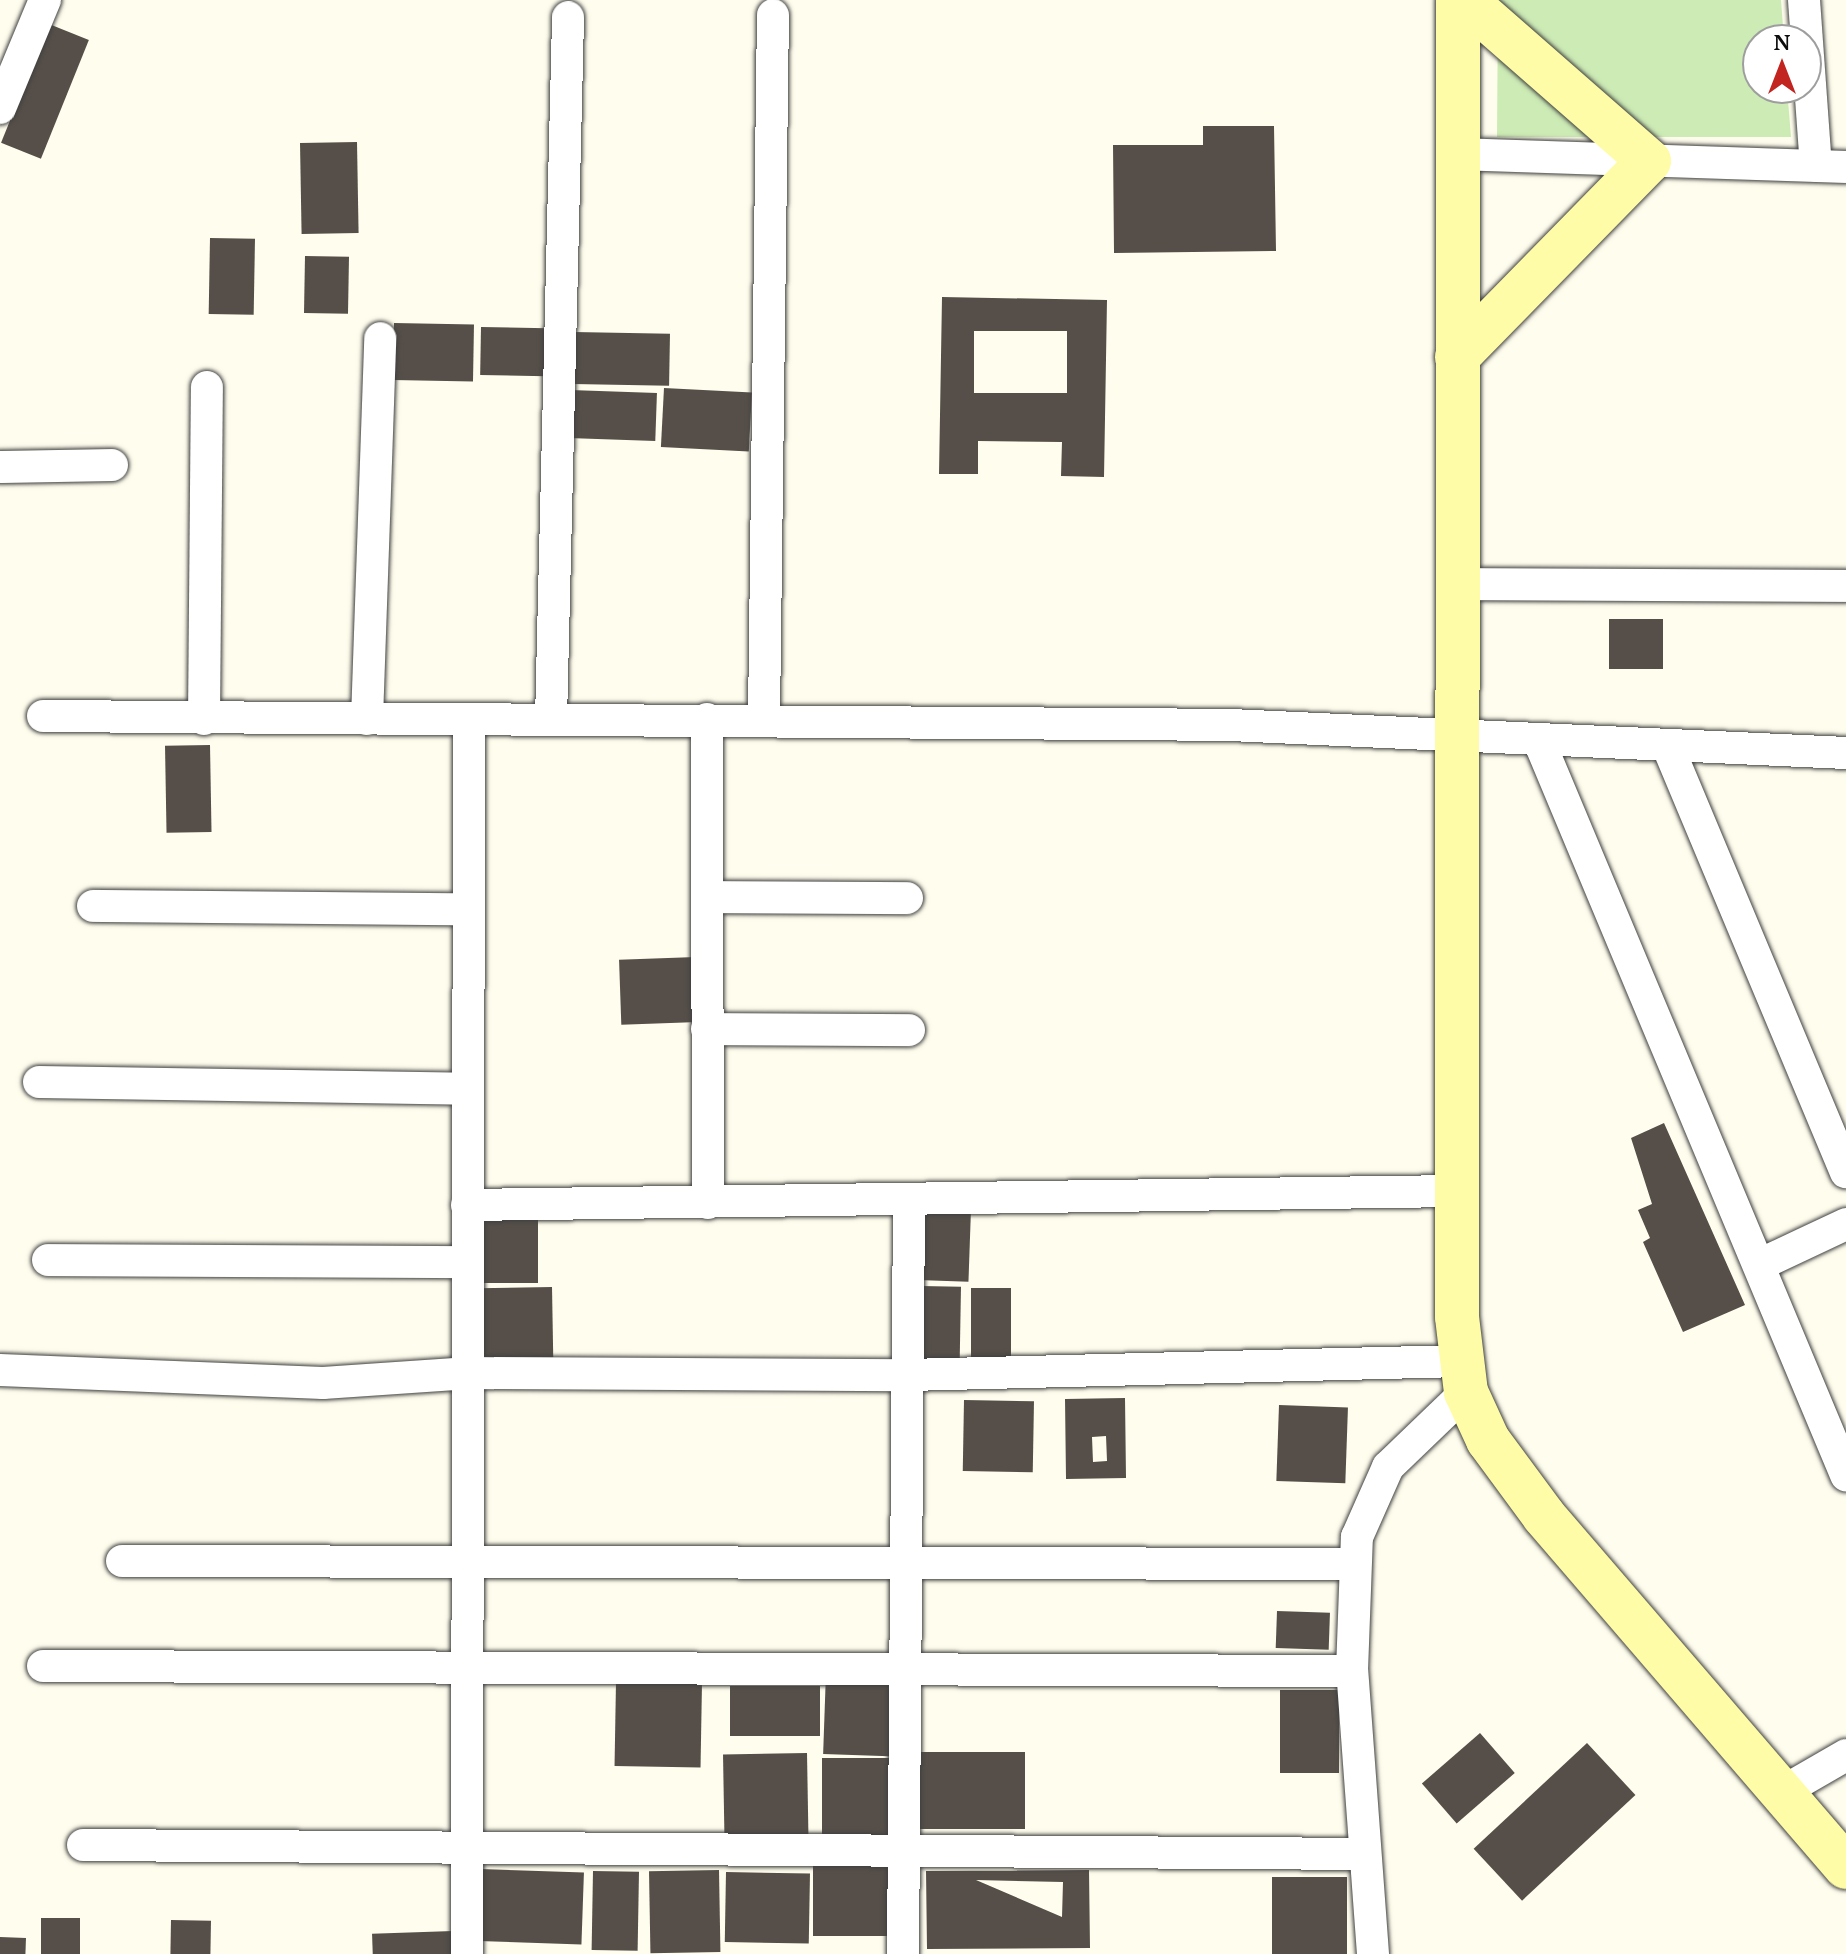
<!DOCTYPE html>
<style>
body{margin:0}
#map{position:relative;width:1846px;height:1954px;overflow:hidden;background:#fffded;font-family:"PT Serif",serif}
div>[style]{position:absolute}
.green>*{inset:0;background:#cdebb5}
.building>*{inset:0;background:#564f49;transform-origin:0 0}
.roads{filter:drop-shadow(0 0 2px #404040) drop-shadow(0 0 2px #404040)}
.street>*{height:32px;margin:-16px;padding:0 16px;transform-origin:16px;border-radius:16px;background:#fff}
.secondary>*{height:44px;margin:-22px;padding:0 22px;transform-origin:22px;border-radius:22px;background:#fffca8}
span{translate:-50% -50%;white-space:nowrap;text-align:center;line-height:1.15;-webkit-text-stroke:8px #fff;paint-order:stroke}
.north{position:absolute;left:1742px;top:24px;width:80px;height:80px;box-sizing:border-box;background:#fff;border:2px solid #9e9e9e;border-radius:50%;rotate:0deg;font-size:22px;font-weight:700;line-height:32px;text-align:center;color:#0d0d0d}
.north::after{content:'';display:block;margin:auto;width:28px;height:36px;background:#c22420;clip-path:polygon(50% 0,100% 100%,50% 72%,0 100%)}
</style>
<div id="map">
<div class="green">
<div style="clip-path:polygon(1498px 0,1781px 0,1784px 40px,1758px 40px,1758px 88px,1787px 88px,1791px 137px,1497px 137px)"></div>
</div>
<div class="building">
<div style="left:49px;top:24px;width:43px;height:128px;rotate:22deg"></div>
<div style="clip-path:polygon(1203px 126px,1274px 126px,1276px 251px,1114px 253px,1113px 145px,1203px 145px)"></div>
<div style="left:357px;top:142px;width:91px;height:57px;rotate:89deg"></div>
<div style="left:210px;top:238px;width:45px;height:76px;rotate:1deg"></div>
<div style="left:305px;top:256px;width:44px;height:57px;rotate:1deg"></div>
<div style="clip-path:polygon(evenodd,942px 297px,1107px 300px,1104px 477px,1061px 476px,1062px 442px,978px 441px,978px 474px,939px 474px,942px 297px,974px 331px,1067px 331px,1067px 393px,974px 393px,974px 331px)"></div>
<div style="left:394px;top:323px;width:80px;height:57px;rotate:1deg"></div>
<div style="left:481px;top:327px;width:66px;height:48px;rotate:1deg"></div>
<div style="left:574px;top:332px;width:96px;height:52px;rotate:1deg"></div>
<div style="left:664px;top:388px;width:88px;height:59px;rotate:3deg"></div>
<div style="left:570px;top:390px;width:87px;height:48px;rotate:2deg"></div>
<div style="left:1609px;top:619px;width:54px;height:50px"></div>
<div style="left:210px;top:745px;width:87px;height:45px;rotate:89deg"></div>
<div style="left:696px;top:957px;width:65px;height:77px;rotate:88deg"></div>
<div style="clip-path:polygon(1664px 1123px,1745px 1305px,1683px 1332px,1643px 1242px,1650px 1238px,1638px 1210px,1652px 1204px,1631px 1138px)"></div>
<div style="left:920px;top:1208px;width:51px;height:72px;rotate:2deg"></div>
<div style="left:475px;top:1216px;width:63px;height:67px"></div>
<div style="left:921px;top:1286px;width:40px;height:78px;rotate:1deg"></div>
<div style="left:552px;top:1287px;width:78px;height:74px;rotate:89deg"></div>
<div style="left:971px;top:1288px;width:40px;height:73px"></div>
<div style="clip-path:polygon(evenodd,1125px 1398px,1126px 1478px,1066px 1479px,1065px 1399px,1125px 1398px,1106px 1436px,1107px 1461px,1093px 1462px,1092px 1437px,1106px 1436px)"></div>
<div style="left:964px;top:1400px;width:70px;height:71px;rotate:1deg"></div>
<div style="left:1279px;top:1405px;width:69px;height:76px;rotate:2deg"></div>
<div style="left:1277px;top:1611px;width:53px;height:37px;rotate:2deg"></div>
<div style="left:826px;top:1672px;width:66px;height:82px;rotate:2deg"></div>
<div style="left:616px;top:1682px;width:86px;height:84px;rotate:1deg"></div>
<div style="left:730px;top:1686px;width:90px;height:50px"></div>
<div style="left:1280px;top:1690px;width:59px;height:83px"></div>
<div style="left:1480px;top:1733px;width:53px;height:77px;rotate:49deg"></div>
<div style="left:1587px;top:1743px;width:71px;height:155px;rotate:47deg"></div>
<div style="left:916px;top:1752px;width:109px;height:77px"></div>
<div style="left:807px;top:1753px;width:82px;height:84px;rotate:89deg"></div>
<div style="left:822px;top:1758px;width:73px;height:82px"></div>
<div style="left:895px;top:1858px;width:78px;height:82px;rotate:90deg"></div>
<div style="left:481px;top:1869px;width:103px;height:72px;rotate:2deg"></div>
<div style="left:719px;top:1870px;width:82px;height:70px;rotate:89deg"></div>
<div style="clip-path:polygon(evenodd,1089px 1870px,1090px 1948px,927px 1949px,926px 1871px,1089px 1870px,976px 1880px,1063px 1882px,1062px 1917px,976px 1880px)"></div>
<div style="left:593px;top:1871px;width:46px;height:79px;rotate:1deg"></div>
<div style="left:726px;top:1872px;width:84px;height:70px;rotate:1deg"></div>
<div style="left:1272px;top:1877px;width:75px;height:77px"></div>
<div style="left:80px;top:1918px;width:36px;height:39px;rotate:90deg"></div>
<div style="left:171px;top:1920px;width:40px;height:34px;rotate:1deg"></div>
<div style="left:453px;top:1931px;width:23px;height:81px;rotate:88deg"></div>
<div style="left:0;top:1937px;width:26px;height:17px;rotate:2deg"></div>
</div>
<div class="roads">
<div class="street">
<div style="left:1804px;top:0;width:166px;rotate:85.9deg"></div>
<div style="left:0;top:108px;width:117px;rotate:-67.4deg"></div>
<div style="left:1457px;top:154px;width:389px;rotate:1.9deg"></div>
<div style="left:0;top:467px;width:112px;rotate:-1deg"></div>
<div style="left:1457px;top:584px;width:389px;rotate:0.3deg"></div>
<div style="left:43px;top:716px;width:1187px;rotate:0.43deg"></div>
<div style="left:1230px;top:725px;width:617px;rotate:2.6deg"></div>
<div style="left:764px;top:717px;width:702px;rotate:-89.27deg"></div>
<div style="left:204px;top:719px;width:332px;rotate:-89.5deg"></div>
<div style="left:367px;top:719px;width:381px;rotate:-88deg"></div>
<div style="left:707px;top:719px;width:484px;rotate:89.9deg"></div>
<div style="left:551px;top:720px;width:703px;rotate:-88.61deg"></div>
<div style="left:1539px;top:741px;width:796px;rotate:67.3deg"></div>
<div style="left:1668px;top:747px;width:461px;rotate:67.3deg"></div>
<div style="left:707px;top:897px;width:200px;rotate:0.3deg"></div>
<div style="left:93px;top:906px;width:372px;rotate:0.5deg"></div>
<div style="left:707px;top:1029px;width:202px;rotate:0.3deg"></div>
<div style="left:39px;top:1082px;width:428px;rotate:0.9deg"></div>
<div style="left:467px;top:1205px;width:991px;rotate:-0.81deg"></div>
<div style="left:48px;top:1260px;width:419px;rotate:0.3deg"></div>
<div style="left:1759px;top:1265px;width:96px;rotate:-25.2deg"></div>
<div style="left:0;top:1370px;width:323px;rotate:2.3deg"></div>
<div style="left:323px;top:1383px;width:147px;rotate:-3.9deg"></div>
<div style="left:470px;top:1373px;width:438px;rotate:0.3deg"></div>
<div style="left:908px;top:1375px;width:552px;rotate:-1.45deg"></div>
<div style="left:122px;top:1561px;width:1233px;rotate:0.14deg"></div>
<div style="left:43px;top:1666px;width:1309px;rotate:0.22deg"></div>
<div style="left:1782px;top:1792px;width:74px;rotate:-30deg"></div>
<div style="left:83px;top:1845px;width:1279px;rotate:0.4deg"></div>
<div style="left:467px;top:1954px;width:1232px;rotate:-89.91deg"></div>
<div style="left:903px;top:1954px;width:754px;rotate:-89.54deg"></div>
<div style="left:1373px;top:1954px;width:284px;rotate:-94.2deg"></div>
<div style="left:1352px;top:1671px;width:134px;rotate:-87.9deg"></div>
<div style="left:1357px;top:1537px;width:77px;rotate:-66.1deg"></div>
<div style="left:1388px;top:1467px;width:108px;rotate:-43.9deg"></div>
</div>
<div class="secondary">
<div style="left:1458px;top:0;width:1317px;rotate:90.04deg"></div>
<div style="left:1457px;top:1317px;width:76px;rotate:83.2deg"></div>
<div style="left:1466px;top:1392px;width:53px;rotate:65.4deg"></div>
<div style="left:1488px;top:1440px;width:94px;rotate:53.6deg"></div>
<div style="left:1544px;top:1516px;width:463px;rotate:49.3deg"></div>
<div style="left:1457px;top:357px;width:274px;rotate:-45.6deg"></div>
<div style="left:1649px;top:161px;width:244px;rotate:-138.8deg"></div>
</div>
</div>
<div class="north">N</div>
</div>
